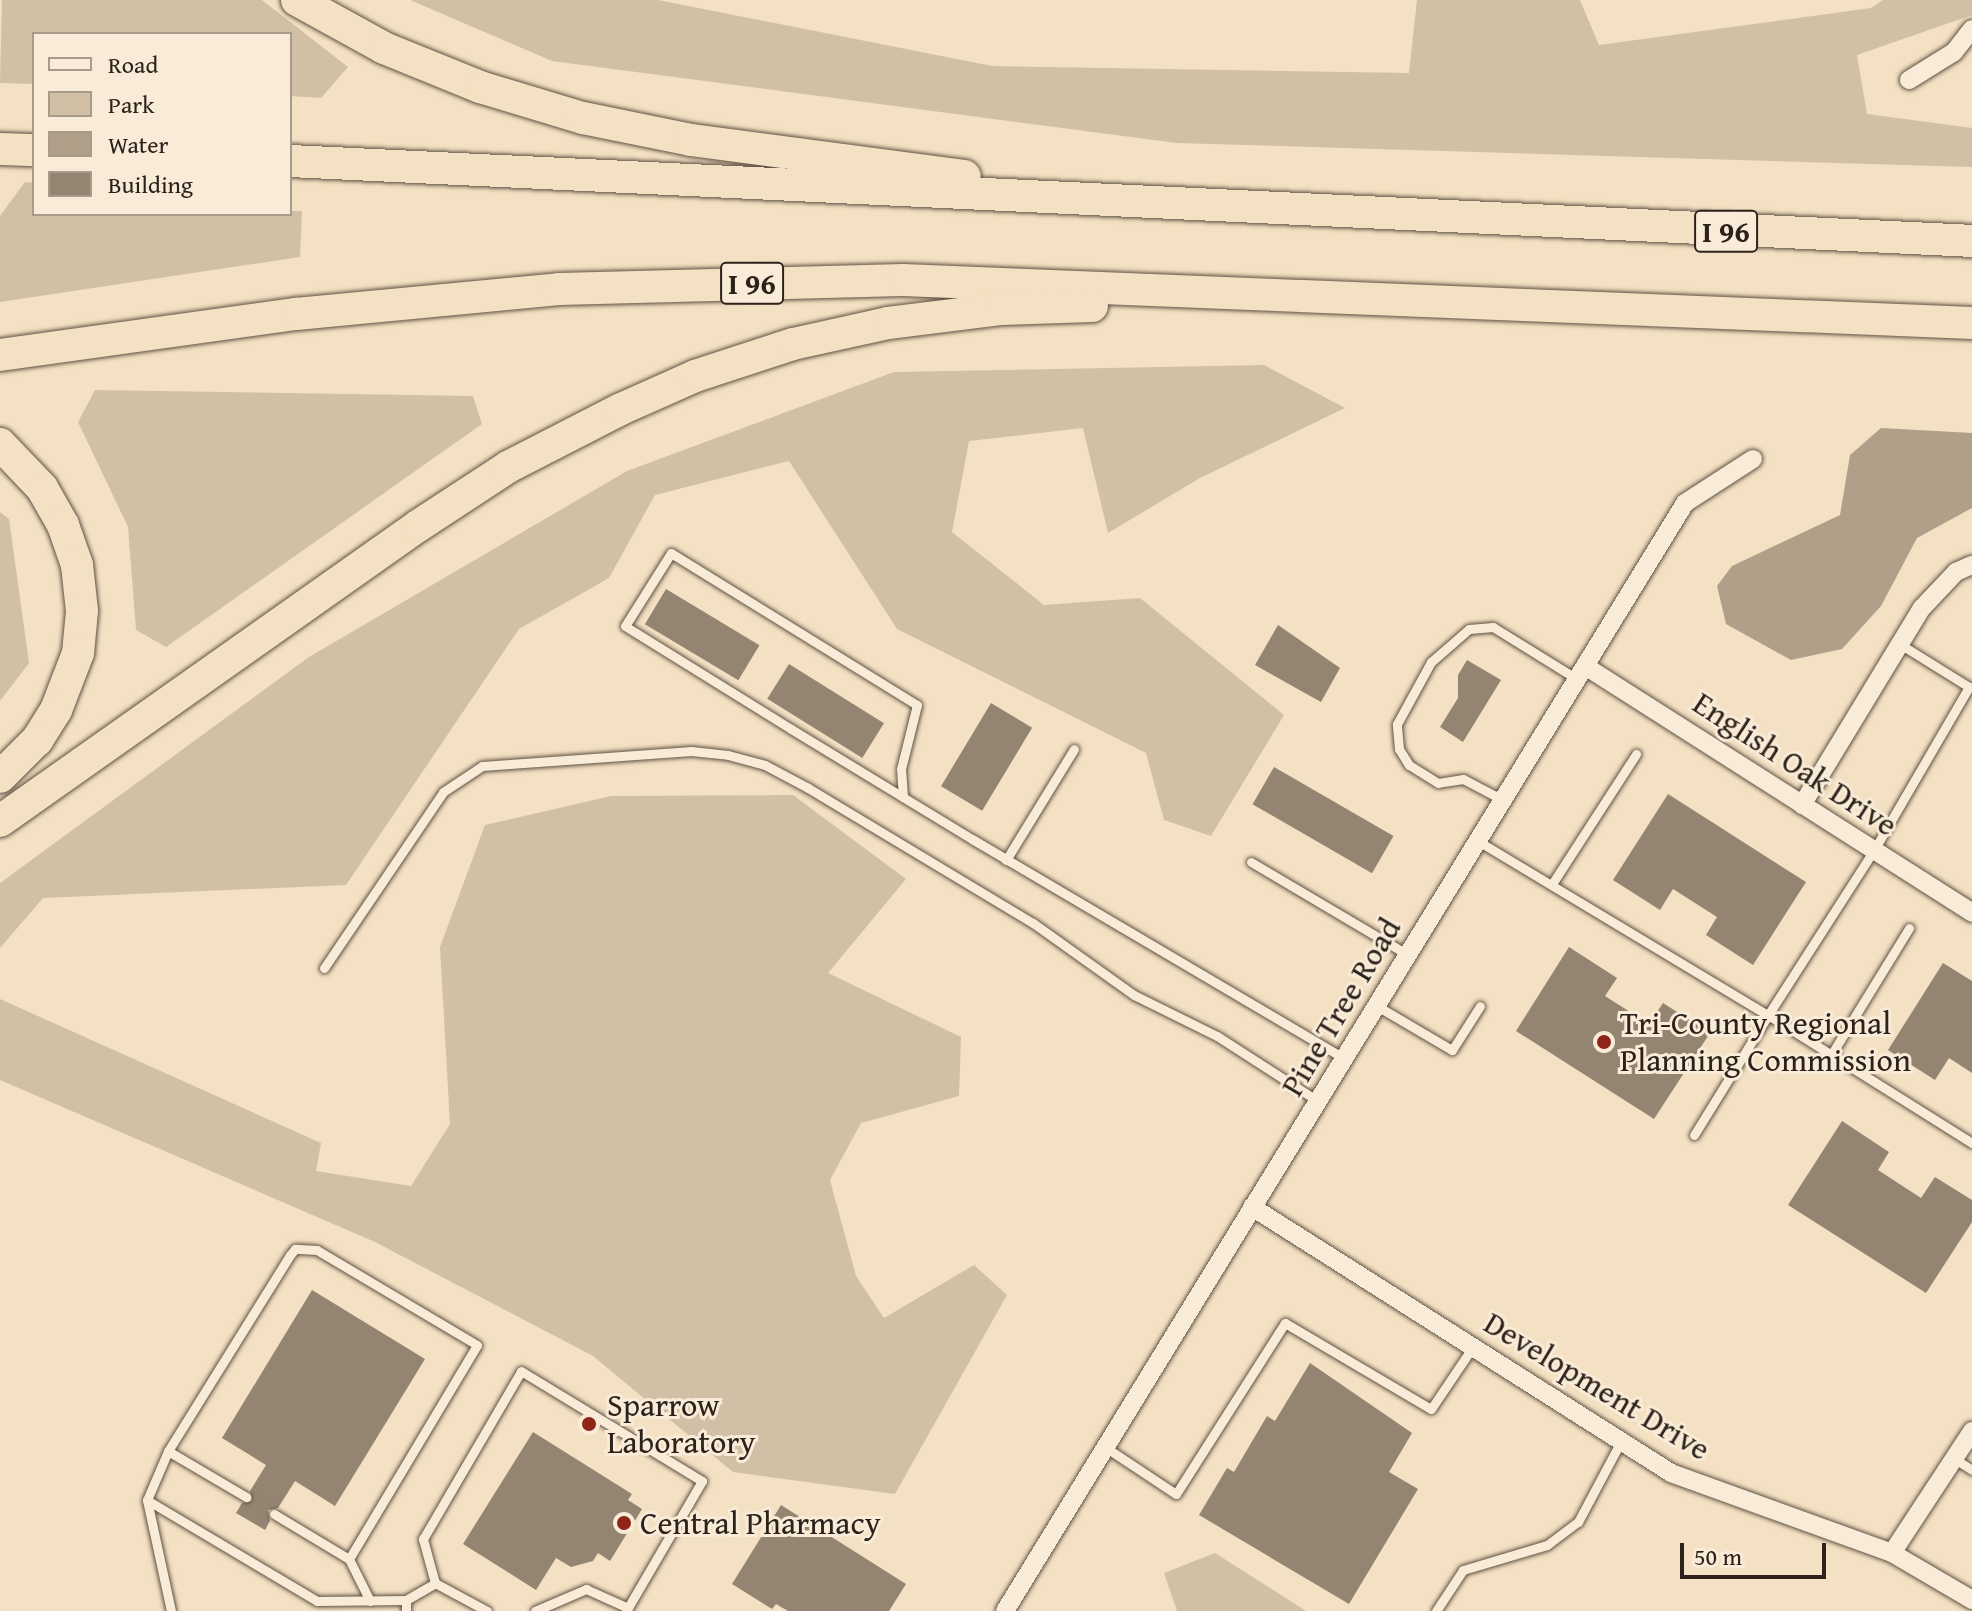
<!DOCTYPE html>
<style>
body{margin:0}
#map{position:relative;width:1972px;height:1611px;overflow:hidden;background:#f4e0c2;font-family:"Gentium Book Plus",serif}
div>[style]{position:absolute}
.green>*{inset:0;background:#d2c0a6}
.water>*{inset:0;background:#b09f89}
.building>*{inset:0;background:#948572;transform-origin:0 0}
.roads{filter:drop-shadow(0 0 2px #5f5245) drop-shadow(0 0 2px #5f5245)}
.service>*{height:9px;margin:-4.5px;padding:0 4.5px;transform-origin:4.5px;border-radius:4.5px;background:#f8ebd7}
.minor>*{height:18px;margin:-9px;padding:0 9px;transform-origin:9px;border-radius:9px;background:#f8ebd7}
.motorway>*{height:32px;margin:-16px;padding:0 16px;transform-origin:16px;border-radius:16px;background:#f4e0c2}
.dots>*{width:22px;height:22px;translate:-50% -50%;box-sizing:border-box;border:4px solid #f8ebd7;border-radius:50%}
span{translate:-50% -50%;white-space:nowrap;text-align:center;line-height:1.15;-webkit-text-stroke:6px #f8ebd7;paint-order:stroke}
.shield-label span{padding:2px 6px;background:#f8ebd7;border:2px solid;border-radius:6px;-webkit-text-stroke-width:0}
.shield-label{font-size:30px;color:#2d221b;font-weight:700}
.street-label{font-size:32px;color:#2d221b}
.poi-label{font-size:32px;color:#2d221b}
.left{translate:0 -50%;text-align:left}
.legend{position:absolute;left:32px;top:32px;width:260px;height:184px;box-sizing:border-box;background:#f8ebd7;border:2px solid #a79b8c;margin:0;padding:10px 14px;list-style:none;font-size:24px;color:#2d221b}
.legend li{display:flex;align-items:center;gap:16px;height:40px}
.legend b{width:40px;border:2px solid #a79b8c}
.scale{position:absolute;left:1680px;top:1543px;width:146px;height:36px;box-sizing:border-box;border:4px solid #2d221b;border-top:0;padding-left:10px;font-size:24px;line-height:28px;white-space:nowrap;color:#2d221b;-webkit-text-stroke:6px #f8ebd7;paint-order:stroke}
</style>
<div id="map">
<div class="green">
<div style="clip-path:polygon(2px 0,262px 0,348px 67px,321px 98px,290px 96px,290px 34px,34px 34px,34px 84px,0 83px)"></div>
<div style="clip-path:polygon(410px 0,658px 0,992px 66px,1409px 73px,1417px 0,1580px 0,1599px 45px,1871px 8px,1883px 0,1972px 0,1972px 15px,1857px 55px,1867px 114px,1972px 128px,1972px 167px,1177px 143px,552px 61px)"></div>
<div style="clip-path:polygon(25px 182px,34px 183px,34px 214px,302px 211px,300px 257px,0 302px,0 216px)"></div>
<div style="clip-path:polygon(1264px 365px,1345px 408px,1200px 478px,1108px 533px,1083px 428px,969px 441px,952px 532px,1044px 605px,1140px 598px,1284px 715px,1211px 836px,1164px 820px,1146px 753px,897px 629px,789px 461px,655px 495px,609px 578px,519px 629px,346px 885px,43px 898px,0 948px,0 883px,309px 657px,627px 471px,894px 372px)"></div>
<div style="clip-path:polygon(95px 390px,473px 396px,482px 424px,166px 647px,136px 630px,128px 527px,78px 422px)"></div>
<div style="clip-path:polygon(0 512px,9px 519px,29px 663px,0 701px)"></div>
<div style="clip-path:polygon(793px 795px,906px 879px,828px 973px,961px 1037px,959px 1096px,861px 1123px,830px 1180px,856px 1276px,884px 1318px,974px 1265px,1007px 1295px,895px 1494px,733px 1472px,593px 1356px,375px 1242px,0 1080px,0 999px,321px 1143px,316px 1171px,411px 1186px,450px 1124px,440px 947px,485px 825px,611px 796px)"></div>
<div style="clip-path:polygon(1215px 1553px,1306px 1611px,1177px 1611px,1164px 1573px)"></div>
</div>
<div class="water">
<div style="clip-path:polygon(1881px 428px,1972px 433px,1972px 508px,1917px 538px,1881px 606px,1842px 649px,1791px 660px,1726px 624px,1717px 586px,1732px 566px,1840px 515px,1850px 455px)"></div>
</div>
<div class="building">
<div style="left:666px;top:589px;width:109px;height:41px;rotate:31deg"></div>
<div style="clip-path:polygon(1278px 625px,1340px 668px,1321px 702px,1255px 665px)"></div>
<div style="clip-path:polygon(1467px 660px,1501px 680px,1463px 742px,1440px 727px,1458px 698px,1458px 675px)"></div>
<div style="left:789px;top:664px;width:112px;height:41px;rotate:32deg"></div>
<div style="left:991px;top:703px;width:48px;height:97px;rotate:31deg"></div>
<div style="left:1274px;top:767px;width:138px;height:43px;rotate:30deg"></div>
<div style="clip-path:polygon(1668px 794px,1806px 882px,1753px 965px,1706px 935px,1717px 917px,1673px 889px,1660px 910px,1613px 880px)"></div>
<div style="clip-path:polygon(1569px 947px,1617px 978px,1605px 996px,1649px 1024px,1663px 1003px,1710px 1033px,1654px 1119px,1516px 1031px)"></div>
<div style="clip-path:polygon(1943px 963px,1972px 981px,1972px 1073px,1949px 1058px,1935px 1080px,1888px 1050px)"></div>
<div style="clip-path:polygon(1842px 1121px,1889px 1152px,1878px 1170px,1921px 1198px,1935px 1177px,1972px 1200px,1972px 1222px,1926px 1293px,1788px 1205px)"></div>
<div style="clip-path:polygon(312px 1290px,425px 1359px,335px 1506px,295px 1481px,278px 1508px,268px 1510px,270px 1521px,265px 1530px,236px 1513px,242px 1503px,252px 1501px,250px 1491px,266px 1465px,222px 1438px)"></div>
<div style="clip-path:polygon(1310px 1363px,1412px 1433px,1389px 1472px,1418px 1489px,1349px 1604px,1199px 1515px,1227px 1468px,1234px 1472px,1267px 1416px,1275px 1421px)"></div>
<div style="clip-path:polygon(533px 1432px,632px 1494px,628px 1500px,642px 1509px,610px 1561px,598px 1553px,593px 1561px,571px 1567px,556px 1558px,536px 1590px,463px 1544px)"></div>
<div style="clip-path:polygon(781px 1505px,906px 1584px,889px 1611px,788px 1611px,776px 1604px,772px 1609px,732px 1584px)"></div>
</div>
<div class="roads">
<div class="service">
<div style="left:903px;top:797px;width:28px;rotate:-94deg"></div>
<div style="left:901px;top:769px;width:66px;rotate:-76deg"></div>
<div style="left:917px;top:705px;width:289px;rotate:-148.3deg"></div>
<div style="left:671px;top:553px;width:86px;rotate:122.2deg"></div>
<div style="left:625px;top:626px;width:195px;rotate:31.8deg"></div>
<div style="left:791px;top:729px;width:212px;rotate:31.3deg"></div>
<div style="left:972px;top:839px;width:432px;rotate:30.5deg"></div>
<div style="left:1503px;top:800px;width:45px;rotate:-152.3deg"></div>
<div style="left:1463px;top:779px;width:25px;rotate:171deg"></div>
<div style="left:1438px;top:783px;width:34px;rotate:-148deg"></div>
<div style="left:1409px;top:765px;width:19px;rotate:-122deg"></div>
<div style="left:1399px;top:749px;width:25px;rotate:-95deg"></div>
<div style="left:1397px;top:724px;width:71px;rotate:-61.3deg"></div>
<div style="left:1431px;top:662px;width:50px;rotate:-41deg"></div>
<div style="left:1469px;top:629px;width:24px;rotate:-5deg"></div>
<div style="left:1493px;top:627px;width:99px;rotate:31.8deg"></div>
<div style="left:1478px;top:841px;width:338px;rotate:31deg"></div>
<div style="left:1768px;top:1015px;width:196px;rotate:-57.3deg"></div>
<div style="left:1874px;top:850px;width:189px;rotate:-59.8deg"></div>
<div style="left:1969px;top:687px;width:81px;rotate:-148.1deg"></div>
<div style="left:1006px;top:860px;width:130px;rotate:-58.5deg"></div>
<div style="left:1251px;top:862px;width:182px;rotate:30.6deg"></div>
<div style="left:1552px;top:884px;width:155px;rotate:-57.1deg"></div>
<div style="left:324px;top:968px;width:212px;rotate:-55.9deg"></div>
<div style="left:443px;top:792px;width:47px;rotate:-33.7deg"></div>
<div style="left:482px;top:766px;width:210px;rotate:-4.1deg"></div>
<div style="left:691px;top:751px;width:37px;rotate:6deg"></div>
<div style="left:728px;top:755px;width:38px;rotate:15deg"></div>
<div style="left:765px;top:765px;width:49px;rotate:28.1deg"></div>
<div style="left:808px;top:788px;width:262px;rotate:31deg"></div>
<div style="left:1033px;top:923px;width:124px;rotate:35.5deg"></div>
<div style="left:1134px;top:995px;width:93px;rotate:26.3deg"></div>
<div style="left:1217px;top:1036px;width:120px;rotate:32.8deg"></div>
<div style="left:1377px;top:1006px;width:87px;rotate:30.4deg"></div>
<div style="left:1452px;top:1050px;width:52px;rotate:-57.5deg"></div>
<div style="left:1831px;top:1055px;width:149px;rotate:-58.4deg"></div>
<div style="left:1694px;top:1135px;width:141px;rotate:-58.3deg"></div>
<div style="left:1768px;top:1015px;width:241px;rotate:32.1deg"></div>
<div style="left:1105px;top:1447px;width:85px;rotate:33.5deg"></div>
<div style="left:1176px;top:1494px;width:203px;rotate:-57.5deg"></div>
<div style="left:1285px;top:1323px;width:169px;rotate:30.5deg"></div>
<div style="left:1431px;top:1409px;width:73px;rotate:-56.1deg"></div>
<div style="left:168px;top:1451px;width:91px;rotate:30.5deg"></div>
<div style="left:1955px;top:1459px;width:20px;rotate:33deg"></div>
<div style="left:147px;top:1500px;width:114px;rotate:77.8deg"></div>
<div style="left:274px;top:1514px;width:87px;rotate:31deg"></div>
<div style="left:349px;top:1559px;width:249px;rotate:-59.1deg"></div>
<div style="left:477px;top:1345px;width:186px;rotate:-149.3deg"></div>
<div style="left:317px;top:1250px;width:22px;rotate:-177deg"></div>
<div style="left:295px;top:1249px;width:8px;rotate:130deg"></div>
<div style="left:290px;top:1255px;width:231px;rotate:121.9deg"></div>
<div style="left:168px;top:1451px;width:53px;rotate:113.2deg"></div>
<div style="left:147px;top:1500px;width:198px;rotate:30.7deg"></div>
<div style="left:317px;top:1601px;width:89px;rotate:-0.6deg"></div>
<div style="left:406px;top:1600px;width:11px;rotate:90deg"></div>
<div style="left:349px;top:1559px;width:47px;rotate:63.4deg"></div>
<div style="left:406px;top:1600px;width:34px;rotate:-30deg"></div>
<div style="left:487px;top:1611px;width:59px;rotate:-151.7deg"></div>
<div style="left:435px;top:1583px;width:46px;rotate:-105.3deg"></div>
<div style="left:423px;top:1539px;width:194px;rotate:-59.7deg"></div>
<div style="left:521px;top:1371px;width:212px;rotate:31.3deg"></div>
<div style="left:702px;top:1481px;width:151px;rotate:120.3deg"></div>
<div style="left:535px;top:1611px;width:56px;rotate:-23.3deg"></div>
<div style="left:586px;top:1589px;width:46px;rotate:24.3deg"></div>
<div style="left:1436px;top:1611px;width:49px;rotate:-56.6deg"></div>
<div style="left:1463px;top:1570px;width:88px;rotate:-16.6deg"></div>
<div style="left:1547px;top:1545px;width:39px;rotate:-37deg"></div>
<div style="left:1578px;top:1522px;width:92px;rotate:-62deg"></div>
</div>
<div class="minor">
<div style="left:1909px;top:80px;width:53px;rotate:-31.9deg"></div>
<div style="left:1954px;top:52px;width:29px;rotate:-52deg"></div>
<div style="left:1585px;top:666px;width:459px;rotate:32.5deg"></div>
<div style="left:1802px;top:805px;width:231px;rotate:-58.7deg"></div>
<div style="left:1922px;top:608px;width:50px;rotate:-46.6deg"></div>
<div style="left:1956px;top:572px;width:17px;rotate:-24deg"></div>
<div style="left:1252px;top:1207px;width:496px;rotate:32.4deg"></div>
<div style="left:1671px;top:1473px;width:235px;rotate:19.9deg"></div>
<div style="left:1892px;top:1553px;width:93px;rotate:30.4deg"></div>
<div style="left:1892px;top:1553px;width:146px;rotate:-56.7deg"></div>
<div style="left:1005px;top:1611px;width:1300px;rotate:-58.46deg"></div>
<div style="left:1685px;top:503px;width:81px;rotate:-32.9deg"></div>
</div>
<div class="motorway">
<div style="left:297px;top:0;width:99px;rotate:28.9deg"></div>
<div style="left:384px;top:48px;width:104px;rotate:22.1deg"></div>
<div style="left:480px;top:87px;width:108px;rotate:16.8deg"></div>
<div style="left:583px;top:118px;width:110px;rotate:11.5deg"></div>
<div style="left:691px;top:140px;width:276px;rotate:7.5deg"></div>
<div style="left:0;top:149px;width:34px;rotate:2deg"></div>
<div style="left:290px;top:161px;width:1684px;rotate:2.72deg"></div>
<div style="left:0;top:355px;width:299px;rotate:-7.9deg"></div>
<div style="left:296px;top:314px;width:264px;rotate:-5.4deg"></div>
<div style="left:559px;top:289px;width:344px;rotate:-1.5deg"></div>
<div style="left:903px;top:280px;width:1070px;rotate:2.3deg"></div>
<div style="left:0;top:444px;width:61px;rotate:46.3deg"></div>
<div style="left:42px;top:488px;width:43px;rotate:60.4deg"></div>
<div style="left:63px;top:525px;width:42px;rotate:70.7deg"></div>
<div style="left:77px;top:565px;width:46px;rotate:83.8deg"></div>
<div style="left:82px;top:611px;width:42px;rotate:95.4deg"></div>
<div style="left:78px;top:653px;width:61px;rotate:111.1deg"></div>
<div style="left:56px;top:710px;width:36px;rotate:122deg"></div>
<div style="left:37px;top:740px;width:52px;rotate:135deg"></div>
<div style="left:0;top:821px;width:512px;rotate:-35.21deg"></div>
<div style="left:418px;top:526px;width:108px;rotate:-33.2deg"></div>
<div style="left:508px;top:467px;width:127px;rotate:-27.2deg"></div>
<div style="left:621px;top:409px;width:81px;rotate:-24deg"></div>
<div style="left:695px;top:376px;width:103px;rotate:-18.1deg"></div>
<div style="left:793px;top:344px;width:97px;rotate:-12.5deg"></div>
<div style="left:888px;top:323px;width:115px;rotate:-7deg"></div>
<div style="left:1002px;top:309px;width:90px;rotate:-1.9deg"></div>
</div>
</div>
<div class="dots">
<div style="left:1604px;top:1042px;background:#8f2418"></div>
<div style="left:589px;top:1424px;background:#8f2418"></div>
<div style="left:624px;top:1523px;background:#8f2418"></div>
</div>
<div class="shield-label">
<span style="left:1726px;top:231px">I 96</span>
<span style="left:752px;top:283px">I 96</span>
</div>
<div class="street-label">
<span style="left:1795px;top:764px;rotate:33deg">English Oak Drive</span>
<span style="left:1341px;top:1007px;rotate:-59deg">Pine Tree Road</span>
<span style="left:1597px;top:1386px;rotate:31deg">Development Drive</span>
</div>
<div class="poi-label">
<span class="left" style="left:1620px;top:1042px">Tri-County Regional<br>Planning Commission</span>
<span class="left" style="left:607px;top:1424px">Sparrow<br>Laboratory</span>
<span class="left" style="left:640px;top:1523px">Central Pharmacy</span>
</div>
<ul class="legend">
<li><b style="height:10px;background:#f8ebd7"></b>Road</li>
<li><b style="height:22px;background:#d2c0a6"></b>Park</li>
<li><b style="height:22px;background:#b09f89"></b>Water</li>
<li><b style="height:22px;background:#948572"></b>Building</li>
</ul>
<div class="scale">50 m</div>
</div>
